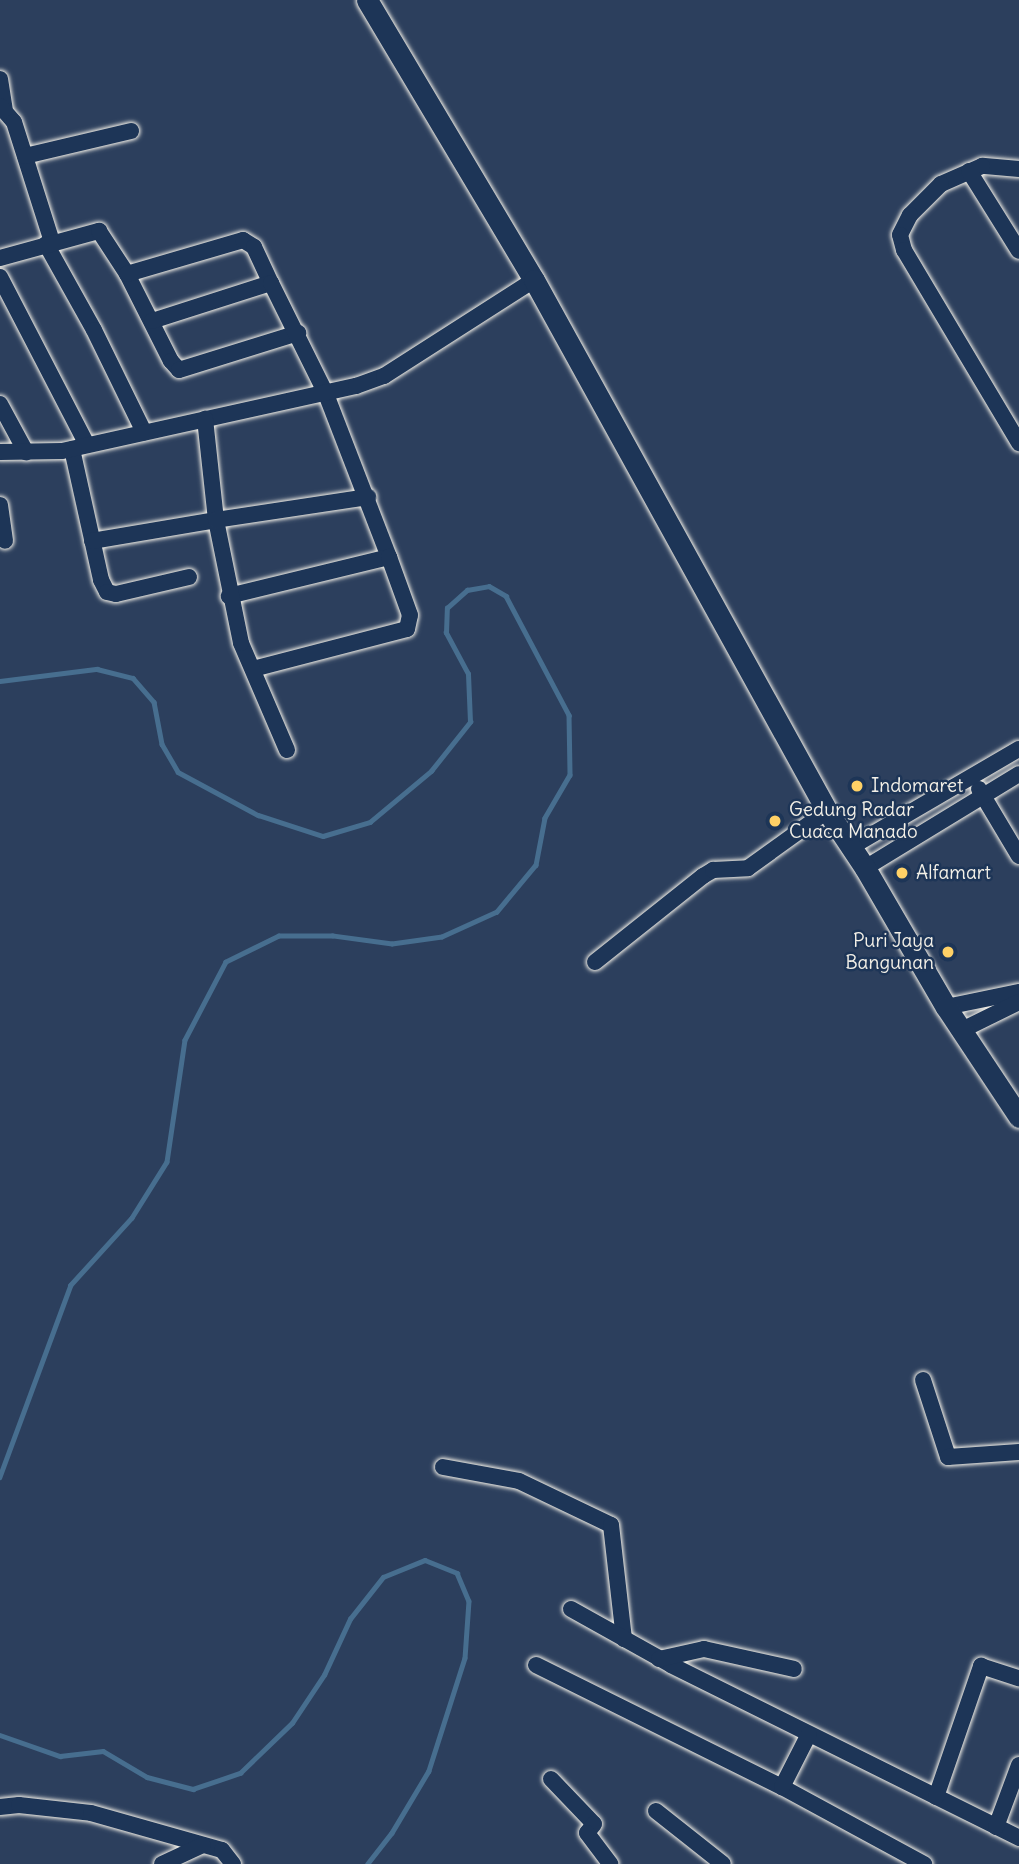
<!DOCTYPE html>
<style>
body{margin:0}
#map{position:relative;width:1019px;height:1864px;overflow:hidden;background:#2c3f5d;font-family:Delius,sans-serif}
div>[style]{position:absolute}
.stream>*{height:4.5px;margin:-2.25px;padding:0 2.25px;transform-origin:2.25px;border-radius:2.25px;background:#476e8f}
.roads{filter:drop-shadow(0 0 2px #f4f1e8) drop-shadow(0 0 2px #f4f1e8)}
.street>*{height:16px;margin:-8px;padding:0 8px;transform-origin:8px;border-radius:8px;background:#1d3557}
.secondary>*{height:21px;margin:-10.5px;padding:0 10.5px;transform-origin:10.5px;border-radius:10.5px;background:#1d3557}
.dots>*{width:19px;height:19px;translate:-50% -50%;box-sizing:border-box;border:4px solid #1d3557;border-radius:50%}
span{translate:-50% -50%;white-space:nowrap;text-align:center;line-height:1.15;-webkit-text-stroke:5px #1d3557;paint-order:stroke}
.poi-label{font-size:19px;color:#f4f1e8}
.left{translate:0 -50%;text-align:left}
.right{translate:-100% -50%;text-align:right}
</style>
<div id="map">
<div class="stream">
<div style="left:0;top:681px;width:98px;rotate:-7.1deg"></div>
<div style="left:97px;top:669px;width:37px;rotate:14deg"></div>
<div style="left:133px;top:678px;width:32px;rotate:49deg"></div>
<div style="left:154px;top:702px;width:43px;rotate:79.2deg"></div>
<div style="left:162px;top:744px;width:32px;rotate:60deg"></div>
<div style="left:178px;top:772px;width:91px;rotate:28.3deg"></div>
<div style="left:258px;top:815px;width:68px;rotate:17.9deg"></div>
<div style="left:323px;top:836px;width:49px;rotate:-16.6deg"></div>
<div style="left:370px;top:822px;width:80px;rotate:-39.9deg"></div>
<div style="left:431px;top:771px;width:63px;rotate:-51.5deg"></div>
<div style="left:470px;top:722px;width:48px;rotate:-92.4deg"></div>
<div style="left:468px;top:674px;width:47px;rotate:-118.2deg"></div>
<div style="left:446px;top:633px;width:25px;rotate:-88deg"></div>
<div style="left:447px;top:608px;width:27px;rotate:-42deg"></div>
<div style="left:467px;top:590px;width:22px;rotate:-10deg"></div>
<div style="left:489px;top:586px;width:20px;rotate:30deg"></div>
<div style="left:506px;top:596px;width:135px;rotate:62.1deg"></div>
<div style="left:569px;top:715px;width:60px;rotate:89deg"></div>
<div style="left:570px;top:775px;width:50px;rotate:120.2deg"></div>
<div style="left:545px;top:818px;width:48px;rotate:100.8deg"></div>
<div style="left:536px;top:865px;width:61px;rotate:129.7deg"></div>
<div style="left:497px;top:912px;width:60px;rotate:155.6deg"></div>
<div style="left:442px;top:937px;width:50px;rotate:172deg"></div>
<div style="left:392px;top:944px;width:60px;rotate:-172.3deg"></div>
<div style="left:333px;top:936px;width:54px;rotate:180deg"></div>
<div style="left:279px;top:936px;width:59px;rotate:153.9deg"></div>
<div style="left:226px;top:962px;width:88px;rotate:117.7deg"></div>
<div style="left:185px;top:1040px;width:123px;rotate:98.4deg"></div>
<div style="left:167px;top:1162px;width:66px;rotate:122deg"></div>
<div style="left:132px;top:1218px;width:91px;rotate:132.3deg"></div>
<div style="left:71px;top:1285px;width:205px;rotate:110.3deg"></div>
<div style="left:0;top:1735px;width:64px;rotate:19.3deg"></div>
<div style="left:60px;top:1756px;width:43px;rotate:-6.6deg"></div>
<div style="left:103px;top:1751px;width:51px;rotate:30.6deg"></div>
<div style="left:147px;top:1777px;width:48px;rotate:14.6deg"></div>
<div style="left:193px;top:1789px;width:50px;rotate:-18.8deg"></div>
<div style="left:240px;top:1773px;width:72px;rotate:-43.9deg"></div>
<div style="left:292px;top:1723px;width:58px;rotate:-56.3deg"></div>
<div style="left:324px;top:1675px;width:62px;rotate:-65.1deg"></div>
<div style="left:350px;top:1619px;width:53px;rotate:-51.8deg"></div>
<div style="left:383px;top:1577px;width:45px;rotate:-22deg"></div>
<div style="left:425px;top:1560px;width:35px;rotate:22deg"></div>
<div style="left:457px;top:1573px;width:30px;rotate:67deg"></div>
<div style="left:469px;top:1601px;width:57px;rotate:94deg"></div>
<div style="left:465px;top:1658px;width:119px;rotate:107.7deg"></div>
<div style="left:429px;top:1771px;width:72px;rotate:120.8deg"></div>
<div style="left:392px;top:1833px;width:39px;rotate:128deg"></div>
</div>
<div class="roads">
<div class="street">
<div style="left:0;top:79px;width:30px;rotate:81deg"></div>
<div style="left:0;top:106px;width:21px;rotate:49deg"></div>
<div style="left:14px;top:122px;width:126px;rotate:72.4deg"></div>
<div style="left:25px;top:156px;width:109px;rotate:-13.3deg"></div>
<div style="left:1019px;top:169px;width:37px;rotate:-175deg"></div>
<div style="left:982px;top:166px;width:45px;rotate:156.3deg"></div>
<div style="left:941px;top:184px;width:44px;rotate:135deg"></div>
<div style="left:910px;top:215px;width:22px;rotate:117deg"></div>
<div style="left:900px;top:235px;width:16px;rotate:75deg"></div>
<div style="left:904px;top:250px;width:225px;rotate:59.2deg"></div>
<div style="left:969px;top:171px;width:94px;rotate:58deg"></div>
<div style="left:46px;top:244px;width:98px;rotate:60.8deg"></div>
<div style="left:94px;top:330px;width:114px;rotate:63.9deg"></div>
<div style="left:0;top:258px;width:103px;rotate:-15.3deg"></div>
<div style="left:99px;top:231px;width:51px;rotate:56.9deg"></div>
<div style="left:127px;top:274px;width:97px;rotate:63.2deg"></div>
<div style="left:171px;top:361px;width:12px;rotate:48deg"></div>
<div style="left:179px;top:370px;width:125px;rotate:-17.3deg"></div>
<div style="left:127px;top:274px;width:121px;rotate:-16.3deg"></div>
<div style="left:243px;top:240px;width:13px;rotate:32deg"></div>
<div style="left:254px;top:247px;width:40px;rotate:65deg"></div>
<div style="left:0;top:277px;width:189px;rotate:62.6deg"></div>
<div style="left:152px;top:321px;width:125px;rotate:-17.7deg"></div>
<div style="left:271px;top:283px;width:124px;rotate:63.6deg"></div>
<div style="left:326px;top:394px;width:175px;rotate:68.9deg"></div>
<div style="left:389px;top:557px;width:165px;rotate:166.3deg"></div>
<div style="left:0;top:404px;width:55px;rotate:61.6deg"></div>
<div style="left:72px;top:449px;width:134px;rotate:77.5deg"></div>
<div style="left:101px;top:580px;width:13px;rotate:63deg"></div>
<div style="left:107px;top:592px;width:9px;rotate:13deg"></div>
<div style="left:116px;top:594px;width:75px;rotate:-13.1deg"></div>
<div style="left:0;top:452px;width:62px;rotate:-0.9deg"></div>
<div style="left:62px;top:451px;width:301px;rotate:-12.5deg"></div>
<div style="left:356px;top:386px;width:30px;rotate:-20deg"></div>
<div style="left:384px;top:376px;width:178px;rotate:-32.6deg"></div>
<div style="left:0;top:505px;width:36px;rotate:82deg"></div>
<div style="left:92px;top:541px;width:126px;rotate:-9.6deg"></div>
<div style="left:216px;top:520px;width:102px;rotate:-96.2deg"></div>
<div style="left:253px;top:669px;width:159px;rotate:-14.6deg"></div>
<div style="left:407px;top:629px;width:14px;rotate:-78deg"></div>
<div style="left:410px;top:615px;width:62px;rotate:-109.9deg"></div>
<div style="left:287px;top:750px;width:116px;rotate:-113.3deg"></div>
<div style="left:241px;top:643px;width:126px;rotate:-101.5deg"></div>
<div style="left:216px;top:520px;width:154px;rotate:-8.6deg"></div>
<div style="left:979px;top:789px;width:78px;rotate:59.2deg"></div>
<div style="left:851px;top:847px;width:194px;rotate:-30.3deg"></div>
<div style="left:865px;top:868px;width:180px;rotate:-31.4deg"></div>
<div style="left:595px;top:962px;width:138px;rotate:-38.5deg"></div>
<div style="left:703px;top:876px;width:12px;rotate:-31deg"></div>
<div style="left:713px;top:870px;width:35px;rotate:-3deg"></div>
<div style="left:748px;top:868px;width:97px;rotate:-35.8deg"></div>
<div style="left:946px;top:1007px;width:75px;rotate:-11.6deg"></div>
<div style="left:962px;top:1030px;width:64px;rotate:-26.2deg"></div>
<div style="left:923px;top:1380px;width:81px;rotate:72deg"></div>
<div style="left:948px;top:1457px;width:71px;rotate:-4deg"></div>
<div style="left:443px;top:1467px;width:77px;rotate:10.4deg"></div>
<div style="left:519px;top:1481px;width:102px;rotate:25.6deg"></div>
<div style="left:611px;top:1525px;width:115px;rotate:83.5deg"></div>
<div style="left:571px;top:1609px;width:115px;rotate:29.2deg"></div>
<div style="left:671px;top:1665px;width:389px;rotate:26.4deg"></div>
<div style="left:659px;top:1659px;width:46px;rotate:-12.5deg"></div>
<div style="left:704px;top:1649px;width:92px;rotate:12.5deg"></div>
<div style="left:536px;top:1665px;width:275px;rotate:26.4deg"></div>
<div style="left:782px;top:1787px;width:162px;rotate:28.5deg"></div>
<div style="left:551px;top:1779px;width:62px;rotate:46.3deg"></div>
<div style="left:594px;top:1824px;width:11px;rotate:128deg"></div>
<div style="left:587px;top:1833px;width:39px;rotate:53deg"></div>
<div style="left:782px;top:1787px;width:59px;rotate:-63deg"></div>
<div style="left:936px;top:1797px;width:139px;rotate:-71deg"></div>
<div style="left:981px;top:1666px;width:40px;rotate:18deg"></div>
<div style="left:0;top:1807px;width:19px;rotate:-6deg"></div>
<div style="left:19px;top:1805px;width:72px;rotate:6.3deg"></div>
<div style="left:91px;top:1813px;width:136px;rotate:15.8deg"></div>
<div style="left:222px;top:1850px;width:18px;rotate:52deg"></div>
<div style="left:656px;top:1811px;width:85px;rotate:38.3deg"></div>
<div style="left:996px;top:1827px;width:66px;rotate:-69.6deg"></div>
<div style="left:162px;top:1864px;width:45px;rotate:-24.9deg"></div>
</div>
<div class="secondary">
<div style="left:367px;top:0;width:326px;rotate:59.2deg"></div>
<div style="left:534px;top:280px;width:606px;rotate:61.11deg"></div>
<div style="left:827px;top:811px;width:69px;rotate:56.3deg"></div>
<div style="left:865px;top:868px;width:161px;rotate:59.8deg"></div>
<div style="left:946px;top:1007px;width:132px;rotate:56.4deg"></div>
</div>
</div>
<div class="dots">
<div style="left:857px;top:786px;background:#ffd166"></div>
<div style="left:775px;top:821px;background:#ffd166"></div>
<div style="left:902px;top:873px;background:#ffd166"></div>
<div style="left:948px;top:952px;background:#ffd166"></div>
</div>
<div class="poi-label">
<span class="left" style="left:871px;top:786px">Indomaret</span>
<span class="left" style="left:789px;top:821px">Gedung Radar<br>Cuaca Manado</span>
<span class="left" style="left:916px;top:873px">Alfamart</span>
<span class="right" style="left:934px;top:952px">Puri Jaya<br>Bangunan</span>
</div>
</div>
